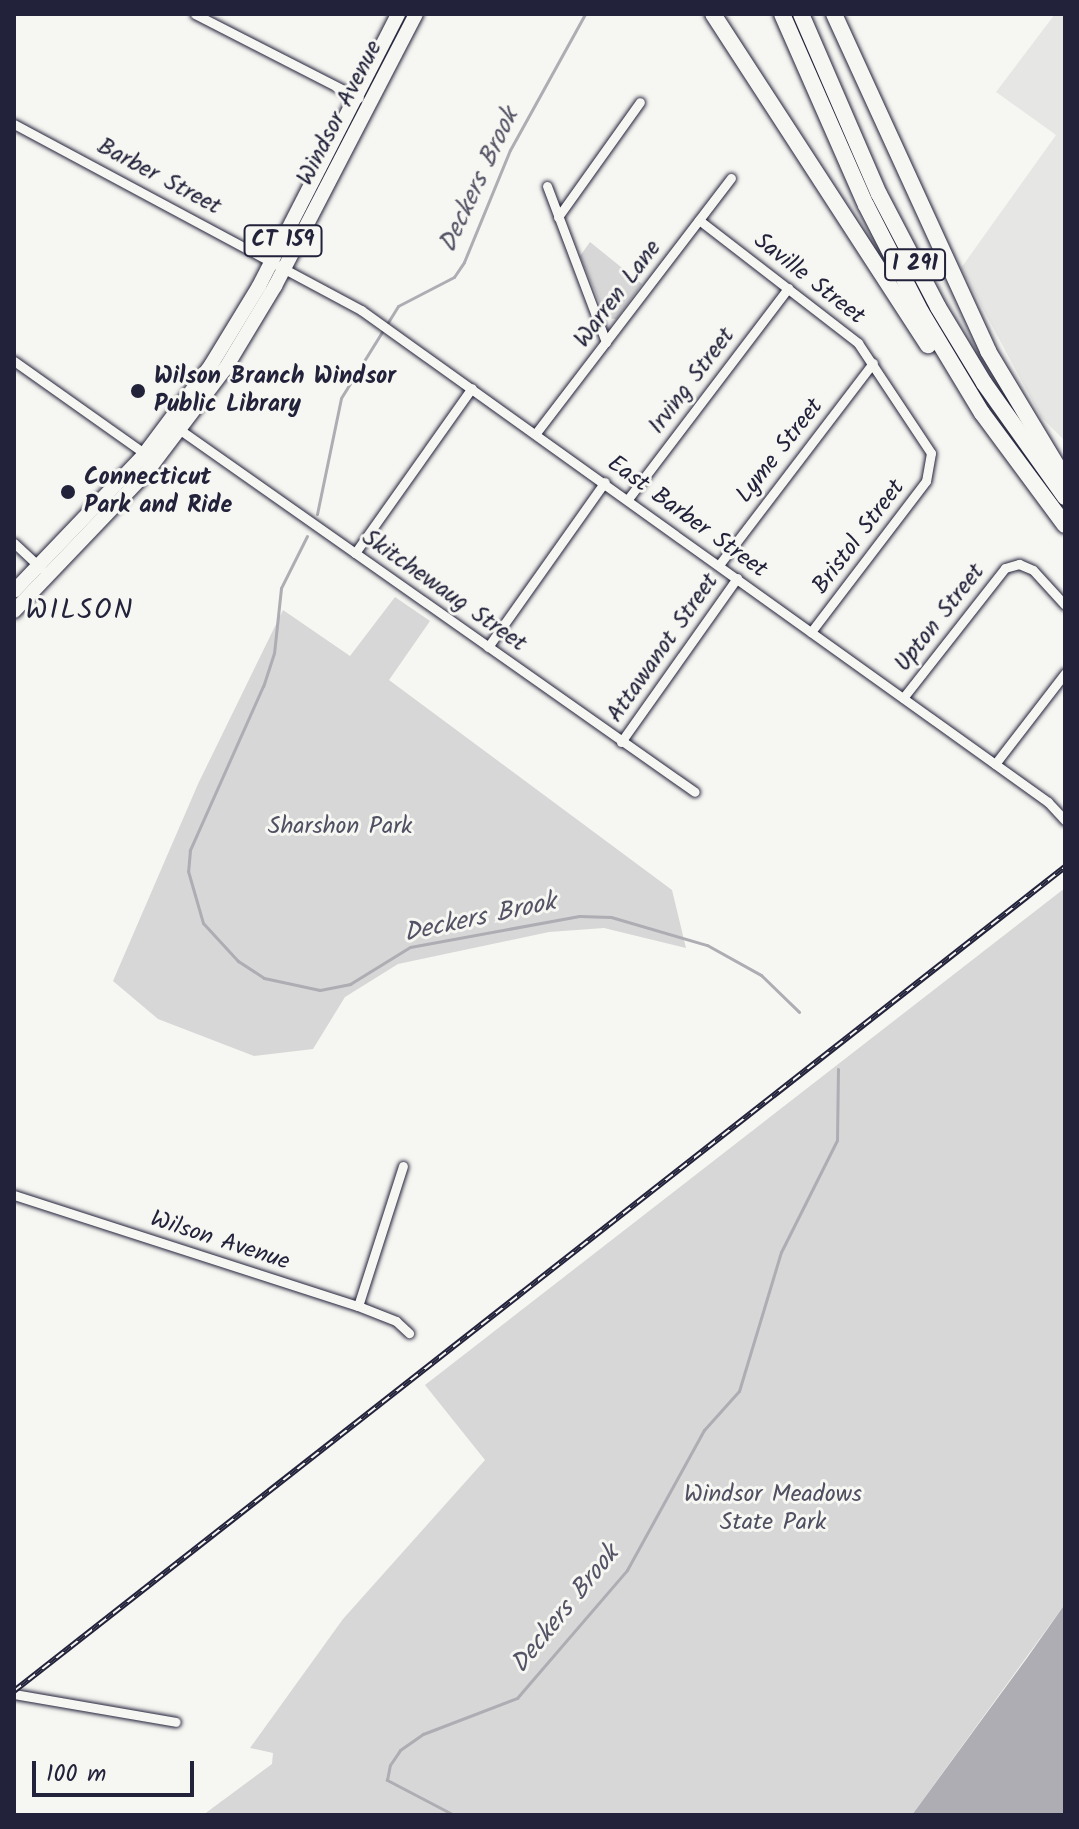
<!DOCTYPE html>
<style>
body{margin:0}
#map{position:relative;width:1079px;height:1829px;overflow:hidden;background:#f6f6f2;font-family:Kalam,sans-serif}
div>[style]{position:absolute}
.built>*{inset:0;background:#e6e6e4}
.green>*{inset:0;background:#d7d7d7}
.water>*{inset:0;background:#adadb3}
.stream>*{height:3px;margin:-1.5px;padding:0 1.5px;transform-origin:1.5px;border-radius:1.5px;background:#adadb3}
.roads{filter:drop-shadow(0 0 2px #22223b) drop-shadow(0 0 2px #22223b)}
.street>*{height:9px;margin:-4.5px;padding:0 4.5px;transform-origin:4.5px;border-radius:4.5px;background:#f6f6f2}
.primary>*{height:14px;margin:-7px;padding:0 7px;transform-origin:7px;border-radius:7px;background:#f6f6f2}
.highway>*{height:16px;margin:-8px;padding:0 8px;transform-origin:8px;border-radius:8px;background:#f6f6f2}
.rail>*{height:6px;margin-top:-3px;transform-origin:0;background:repeating-linear-gradient(90deg,#f6f6f2 0 9px,#22223b 0 18px);box-sizing:border-box;border-block:2px solid #22223b}
.dots>*{width:22px;height:22px;translate:-50% -50%;box-sizing:border-box;border:4px solid #f6f6f2;border-radius:50%}
span{translate:-50% -50%;white-space:nowrap;text-align:center;line-height:1.15;-webkit-text-stroke:6px #f6f6f2;paint-order:stroke}
.shield-label span{padding:2px 6px;background:#f6f6f2;border:2px solid;border-radius:6px;-webkit-text-stroke-width:0}
.shield-label{font-size:22px;color:#22223b;font-weight:700}
.street-label{font-size:24px;color:#22223b}
.poi-label{font-size:24px;color:#22223b;font-weight:700}
.left{translate:0 -50%;text-align:left}
.park-label{font-size:24px;color:#4f4f62}
.water-label{font-size:26px;color:#535365;font-style:italic}
.quarter-label{font-size:28px;color:#22223b;letter-spacing:2px}
.frame{position:absolute;inset:0;border:16px solid #22223b;pointer-events:none}
.scale{position:absolute;left:32px;top:1761px;width:162px;height:36px;box-sizing:border-box;border:4px solid #22223b;border-top:0;padding-left:10px;font-size:24px;line-height:28px;white-space:nowrap;color:#22223b;-webkit-text-stroke:6px #f6f6f2;paint-order:stroke}
</style>
<div id="map">
<div class="built">
<div style="clip-path:polygon(1055px 14px,1065px 14px,1065px 441px,1041px 417px,961px 268px,1056px 135px,996px 92px)"></div>
</div>
<div class="green">
<div style="clip-path:polygon(590px 242px,642px 284px,616px 319px,606px 318px,580px 256px)"></div>
<div style="clip-path:polygon(395px 597px,430px 621px,389px 680px,672px 890px,686px 948px,604px 928px,549px 932px,398px 964px,345px 997px,313px 1049px,254px 1056px,158px 1019px,113px 981px,198px 784px,283px 610px,350px 656px)"></div>
<div style="clip-path:polygon(1065px 888px,1065px 1604px,912px 1815px,203px 1815px,272px 1764px,273px 1753px,250px 1748px,343px 1619px,485px 1460px,425px 1385px)"></div>
</div>
<div class="water">
<div style="clip-path:polygon(1065px 1604px,1065px 1815px,912px 1815px,1027px 1658px)"></div>
</div>
<div class="stream">
<div style="left:317px;top:514px;width:118px;rotate:-78.3deg"></div>
<div style="left:341px;top:398px;width:108px;rotate:-58.2deg"></div>
<div style="left:398px;top:306px;width:63px;rotate:-27.4deg"></div>
<div style="left:454px;top:277px;width:18px;rotate:-56deg"></div>
<div style="left:464px;top:262px;width:121px;rotate:-67.7deg"></div>
<div style="left:510px;top:150px;width:155px;rotate:-61.1deg"></div>
<div style="left:307px;top:536px;width:58px;rotate:116.6deg"></div>
<div style="left:281px;top:588px;width:65px;rotate:96.1deg"></div>
<div style="left:274px;top:653px;width:35px;rotate:108deg"></div>
<div style="left:263px;top:686px;width:180px;rotate:114deg"></div>
<div style="left:190px;top:850px;width:21px;rotate:95deg"></div>
<div style="left:188px;top:871px;width:54px;rotate:73.9deg"></div>
<div style="left:203px;top:923px;width:52px;rotate:47.4deg"></div>
<div style="left:238px;top:961px;width:31px;rotate:33deg"></div>
<div style="left:264px;top:978px;width:57px;rotate:12.1deg"></div>
<div style="left:320px;top:990px;width:31px;rotate:-11deg"></div>
<div style="left:350px;top:984px;width:70px;rotate:-31.7deg"></div>
<div style="left:410px;top:947px;width:172px;rotate:-10.4deg"></div>
<div style="left:579px;top:916px;width:32px;rotate:2deg"></div>
<div style="left:611px;top:917px;width:100px;rotate:16.3deg"></div>
<div style="left:707px;top:945px;width:62px;rotate:29.1deg"></div>
<div style="left:761px;top:975px;width:53px;rotate:44.2deg"></div>
<div style="left:454px;top:1815px;width:76px;rotate:-152.4deg"></div>
<div style="left:387px;top:1780px;width:15px;rotate:-79deg"></div>
<div style="left:390px;top:1765px;width:18px;rotate:-56deg"></div>
<div style="left:400px;top:1750px;width:28px;rotate:-35deg"></div>
<div style="left:423px;top:1734px;width:101px;rotate:-21deg"></div>
<div style="left:517px;top:1698px;width:169px;rotate:-49.3deg"></div>
<div style="left:627px;top:1570px;width:160px;rotate:-61.2deg"></div>
<div style="left:704px;top:1430px;width:52px;rotate:-48.1deg"></div>
<div style="left:739px;top:1391px;width:145px;rotate:-73.2deg"></div>
<div style="left:781px;top:1252px;width:125px;rotate:-63.4deg"></div>
<div style="left:837px;top:1140px;width:71px;rotate:-89.2deg"></div>
</div>
<div class="roads">
<div class="street">
<div style="left:195px;top:14px;width:184px;rotate:27.1deg"></div>
<div style="left:14px;top:124px;width:394px;rotate:28.2deg"></div>
<div style="left:361px;top:310px;width:845px;rotate:35.61deg"></div>
<div style="left:1048px;top:802px;width:25px;rotate:47deg"></div>
<div style="left:547px;top:186px;width:167px;rotate:69.3deg"></div>
<div style="left:558px;top:217px;width:141px;rotate:-54.5deg"></div>
<div style="left:699px;top:220px;width:201px;rotate:37.7deg"></div>
<div style="left:858px;top:343px;width:132px;rotate:56.4deg"></div>
<div style="left:931px;top:453px;width:28px;rotate:100deg"></div>
<div style="left:926px;top:481px;width:190px;rotate:127.3deg"></div>
<div style="left:14px;top:361px;width:164px;rotate:35.3deg"></div>
<div style="left:176px;top:427px;width:634px;rotate:35.12deg"></div>
<div style="left:536px;top:433px;width:321px;rotate:-52.6deg"></div>
<div style="left:628px;top:499px;width:265px;rotate:-52.8deg"></div>
<div style="left:14px;top:543px;width:37px;rotate:43deg"></div>
<div style="left:355px;top:553px;width:202px;rotate:-54.7deg"></div>
<div style="left:719px;top:565px;width:254px;rotate:-52.7deg"></div>
<div style="left:488px;top:647px;width:202px;rotate:-54.7deg"></div>
<div style="left:903px;top:698px;width:165px;rotate:-51.9deg"></div>
<div style="left:1005px;top:568px;width:15px;rotate:-16deg"></div>
<div style="left:1019px;top:564px;width:15px;rotate:23deg"></div>
<div style="left:1033px;top:570px;width:47px;rotate:47.6deg"></div>
<div style="left:621px;top:742px;width:201px;rotate:-54.7deg"></div>
<div style="left:995px;top:764px;width:115px;rotate:-52.4deg"></div>
<div style="left:14px;top:1195px;width:361px;rotate:17.9deg"></div>
<div style="left:358px;top:1306px;width:41px;rotate:21.5deg"></div>
<div style="left:396px;top:1321px;width:18px;rotate:43deg"></div>
<div style="left:358px;top:1306px;width:147px;rotate:-72.2deg"></div>
<div style="left:14px;top:1694px;width:164px;rotate:9.8deg"></div>
</div>
<div class="primary">
<div style="left:14px;top:591px;width:187px;rotate:-46.3deg"></div>
<div style="left:143px;top:456px;width:114px;rotate:-53.2deg"></div>
<div style="left:211px;top:365px;width:92px;rotate:-58.7deg"></div>
<div style="left:259px;top:286px;width:305px;rotate:-62.9deg"></div>
<div style="left:14px;top:611px;width:191px;rotate:-46.3deg"></div>
<div style="left:146px;top:473px;width:131px;rotate:-52.8deg"></div>
<div style="left:225px;top:369px;width:97px;rotate:-58.9deg"></div>
<div style="left:275px;top:286px;width:306px;rotate:-62.6deg"></div>
</div>
<div class="highway">
<div style="left:713px;top:14px;width:395px;rotate:57deg"></div>
<div style="left:782px;top:14px;width:209px;rotate:66.3deg"></div>
<div style="left:866px;top:205px;width:120px;rotate:62.8deg"></div>
<div style="left:921px;top:312px;width:118px;rotate:58.9deg"></div>
<div style="left:982px;top:413px;width:139px;rotate:53.5deg"></div>
<div style="left:801px;top:14px;width:196px;rotate:66.6deg"></div>
<div style="left:879px;top:194px;width:127px;rotate:62.4deg"></div>
<div style="left:938px;top:307px;width:89px;rotate:58.8deg"></div>
<div style="left:984px;top:383px;width:140px;rotate:54.6deg"></div>
<div style="left:834px;top:14px;width:371px;rotate:65.4deg"></div>
<div style="left:988px;top:351px;width:149px;rotate:59deg"></div>
</div>
</div>
<div class="rail">
<div style="left:14px;top:1691px;width:1336px;rotate:-38.1deg"></div>
</div>
<div class="dots">
<div style="left:138px;top:391px;background:#22223b"></div>
<div style="left:68px;top:492px;background:#22223b"></div>
</div>
<div class="shield-label">
<span style="left:283px;top:241px">CT 159</span>
<span style="left:915px;top:265px">I 291</span>
</div>
<div class="street-label">
<span style="left:340px;top:113px;rotate:-63deg">Windsor Avenue</span>
<span style="left:159px;top:177px;rotate:28deg">Barber Street</span>
<span style="left:809px;top:279px;rotate:38deg">Saville Street</span>
<span style="left:618px;top:294px;rotate:-53deg">Warren Lane</span>
<span style="left:692px;top:381px;rotate:-53deg">Irving Street</span>
<span style="left:780px;top:451px;rotate:-52deg">Lyme Street</span>
<span style="left:687px;top:517px;rotate:36deg">East Barber Street</span>
<span style="left:859px;top:537px;rotate:-53deg">Bristol Street</span>
<span style="left:444px;top:591px;rotate:35deg">Skitchewaug Street</span>
<span style="left:940px;top:618px;rotate:-52deg">Upton Street</span>
<span style="left:663px;top:648px;rotate:-55deg">Attawanot Street</span>
<span style="left:220px;top:1241px;rotate:18deg">Wilson Avenue</span>
</div>
<div class="poi-label">
<span class="left" style="left:154px;top:391px">Wilson Branch Windsor<br>Public Library</span>
<span class="left" style="left:84px;top:492px">Connecticut<br>Park and Ride</span>
</div>
<div class="park-label">
<span style="left:340px;top:827px">Sharshon Park</span>
<span style="left:773px;top:1509px">Windsor Meadows<br>State Park</span>
</div>
<div class="water-label">
<span style="left:480px;top:181px;rotate:-65deg">Deckers Brook</span>
<span style="left:480px;top:919px;rotate:-12deg">Deckers Brook</span>
<span style="left:566px;top:1610px;rotate:-51deg">Deckers Brook</span>
</div>
<div class="quarter-label">
<span style="left:80px;top:611px">WILSON</span>
</div>
<div class="frame"></div>
<div class="scale">100 m</div>
</div>
